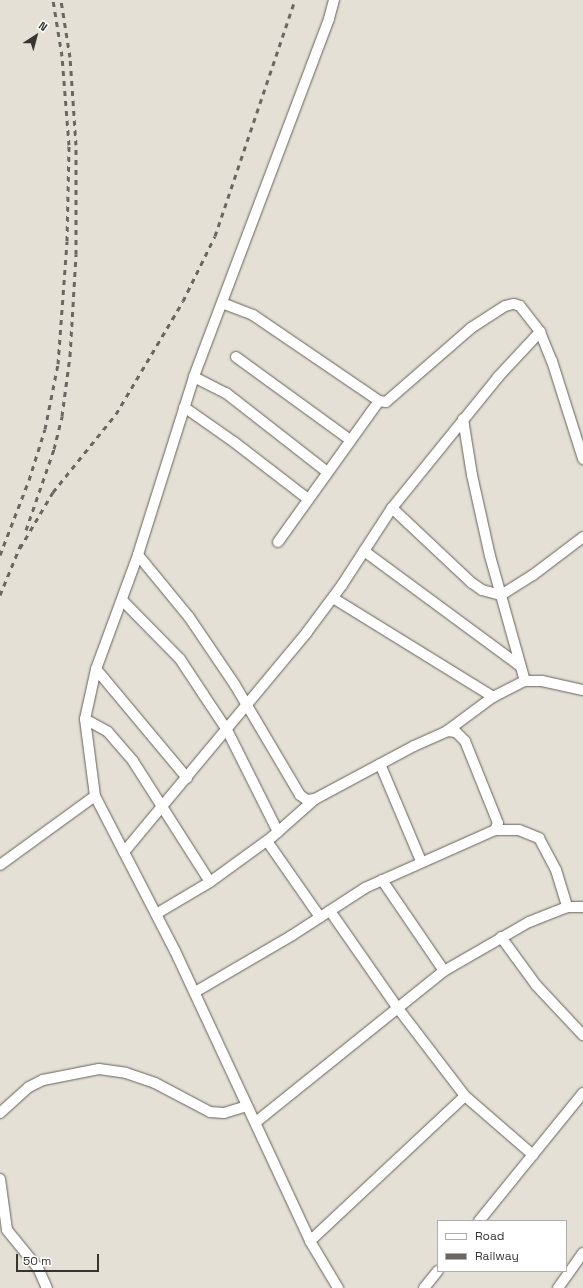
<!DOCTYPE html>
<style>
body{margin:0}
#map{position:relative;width:583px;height:1288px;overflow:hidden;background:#e5e0d6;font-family:"Space Grotesk",sans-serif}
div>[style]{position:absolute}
.roads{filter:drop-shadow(0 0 1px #666159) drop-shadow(0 0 1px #666159)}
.minor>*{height:10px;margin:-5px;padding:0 5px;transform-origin:5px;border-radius:5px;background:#fff}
.rail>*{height:3px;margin-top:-1.5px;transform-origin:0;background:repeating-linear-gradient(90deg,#6a6762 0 5px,transparent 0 10px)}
span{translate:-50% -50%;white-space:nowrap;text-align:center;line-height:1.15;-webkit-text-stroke:3px #fff;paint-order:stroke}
.legend{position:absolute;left:437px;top:1220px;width:130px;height:52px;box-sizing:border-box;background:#fff;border:1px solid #afaead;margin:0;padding:5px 7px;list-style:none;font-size:12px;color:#373532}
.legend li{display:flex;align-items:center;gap:8px;height:20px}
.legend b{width:20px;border:1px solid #afaead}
.north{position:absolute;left:16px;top:16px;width:40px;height:40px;-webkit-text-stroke:3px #fff;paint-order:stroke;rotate:36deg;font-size:11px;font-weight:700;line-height:16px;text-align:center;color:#373532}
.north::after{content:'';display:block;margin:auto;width:14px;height:18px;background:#373532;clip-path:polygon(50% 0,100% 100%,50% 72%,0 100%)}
.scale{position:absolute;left:16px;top:1254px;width:83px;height:18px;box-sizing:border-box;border:2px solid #373532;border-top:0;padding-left:5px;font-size:12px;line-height:14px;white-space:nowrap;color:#373532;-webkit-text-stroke:3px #fff;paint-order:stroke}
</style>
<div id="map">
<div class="roads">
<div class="minor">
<div style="left:334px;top:0;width:20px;rotate:105deg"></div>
<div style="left:329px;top:19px;width:383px;rotate:110.7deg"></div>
<div style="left:194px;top:377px;width:187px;rotate:107.5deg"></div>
<div style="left:138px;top:555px;width:121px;rotate:110.2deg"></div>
<div style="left:96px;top:669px;width:51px;rotate:102.4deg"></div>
<div style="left:85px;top:719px;width:78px;rotate:82.6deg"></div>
<div style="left:95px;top:796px;width:174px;rotate:62.7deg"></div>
<div style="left:175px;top:951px;width:320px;rotate:65deg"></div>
<div style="left:310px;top:1241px;width:55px;rotate:59.2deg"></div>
<div style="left:222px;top:303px;width:33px;rotate:21deg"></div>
<div style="left:253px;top:315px;width:153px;rotate:34.3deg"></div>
<div style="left:379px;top:401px;width:7px;rotate:8deg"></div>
<div style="left:386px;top:402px;width:113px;rotate:-41deg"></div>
<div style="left:471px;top:328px;width:40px;rotate:-32.9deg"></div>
<div style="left:505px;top:306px;width:9px;rotate:-13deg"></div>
<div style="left:514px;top:304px;width:6px;rotate:18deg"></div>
<div style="left:520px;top:306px;width:33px;rotate:52deg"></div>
<div style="left:540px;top:332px;width:31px;rotate:68deg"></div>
<div style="left:552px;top:361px;width:103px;rotate:72.4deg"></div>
<div style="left:236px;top:357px;width:140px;rotate:36deg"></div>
<div style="left:194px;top:377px;width:36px;rotate:27deg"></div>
<div style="left:226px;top:393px;width:128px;rotate:38deg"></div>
<div style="left:184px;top:407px;width:61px;rotate:35deg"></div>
<div style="left:234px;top:442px;width:93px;rotate:37.6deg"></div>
<div style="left:463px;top:419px;width:57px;rotate:80.9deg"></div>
<div style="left:472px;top:475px;width:83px;rotate:77.5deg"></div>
<div style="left:490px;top:556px;width:130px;rotate:74.4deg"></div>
<div style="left:392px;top:508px;width:110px;rotate:43.2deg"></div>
<div style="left:472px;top:583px;width:12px;rotate:35deg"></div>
<div style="left:482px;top:590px;width:20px;rotate:15deg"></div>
<div style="left:501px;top:595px;width:38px;rotate:-32deg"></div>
<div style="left:533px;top:575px;width:63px;rotate:-37.2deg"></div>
<div style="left:278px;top:542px;width:173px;rotate:-54.4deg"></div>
<div style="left:364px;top:551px;width:194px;rotate:36.4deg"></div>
<div style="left:138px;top:555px;width:80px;rotate:50.6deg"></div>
<div style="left:189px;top:617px;width:82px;rotate:55.9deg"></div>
<div style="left:235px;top:685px;width:128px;rotate:59.4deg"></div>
<div style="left:300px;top:795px;width:9px;rotate:36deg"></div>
<div style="left:307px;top:800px;width:8px;rotate:-7deg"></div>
<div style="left:315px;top:799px;width:112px;rotate:-28.2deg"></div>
<div style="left:414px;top:746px;width:36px;rotate:-24deg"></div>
<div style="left:447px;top:731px;width:9px;rotate:6deg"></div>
<div style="left:456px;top:732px;width:13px;rotate:45deg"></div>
<div style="left:465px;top:741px;width:88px;rotate:68.1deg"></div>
<div style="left:498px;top:823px;width:8px;rotate:113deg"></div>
<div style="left:495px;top:830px;width:142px;rotate:156deg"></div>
<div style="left:365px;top:888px;width:88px;rotate:147deg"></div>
<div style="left:291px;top:936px;width:111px;rotate:149.7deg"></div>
<div style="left:333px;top:598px;width:188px;rotate:31.7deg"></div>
<div style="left:122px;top:600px;width:83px;rotate:45.5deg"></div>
<div style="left:180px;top:659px;width:42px;rotate:56.7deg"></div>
<div style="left:203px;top:694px;width:43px;rotate:56.3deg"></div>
<div style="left:227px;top:730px;width:114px;rotate:63.4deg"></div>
<div style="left:96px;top:669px;width:142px;rotate:50.1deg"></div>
<div style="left:85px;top:719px;width:26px;rotate:29deg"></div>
<div style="left:108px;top:732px;width:38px;rotate:49deg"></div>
<div style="left:133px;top:761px;width:143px;rotate:57.5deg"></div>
<div style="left:447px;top:731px;width:57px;rotate:-36.5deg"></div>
<div style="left:493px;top:697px;width:36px;rotate:-27deg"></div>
<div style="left:525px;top:681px;width:17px"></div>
<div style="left:542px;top:681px;width:42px;rotate:12.4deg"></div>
<div style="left:380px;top:764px;width:105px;rotate:67.1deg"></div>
<div style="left:495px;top:830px;width:24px"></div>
<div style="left:519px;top:830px;width:22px;rotate:22deg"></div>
<div style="left:539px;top:838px;width:36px;rotate:62deg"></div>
<div style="left:556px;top:870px;width:39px;rotate:73deg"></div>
<div style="left:267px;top:841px;width:93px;rotate:55.1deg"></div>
<div style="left:124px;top:852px;width:286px;rotate:-50.2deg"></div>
<div style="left:307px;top:632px;width:59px;rotate:-53.3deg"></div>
<div style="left:342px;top:585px;width:92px;rotate:-57deg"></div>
<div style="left:392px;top:508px;width:169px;rotate:-51deg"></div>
<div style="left:498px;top:377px;width:62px;rotate:-47deg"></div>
<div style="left:0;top:865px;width:117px;rotate:-36deg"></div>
<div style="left:382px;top:880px;width:110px;rotate:55.7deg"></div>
<div style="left:330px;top:911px;width:117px;rotate:55.1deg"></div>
<div style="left:397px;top:1007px;width:112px;rotate:52.6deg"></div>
<div style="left:465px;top:1096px;width:90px;rotate:40.9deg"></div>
<div style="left:156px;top:914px;width:63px;rotate:-30.7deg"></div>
<div style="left:210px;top:882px;width:77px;rotate:-36deg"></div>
<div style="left:272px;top:837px;width:57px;rotate:-41.5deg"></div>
<div style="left:501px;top:937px;width:59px;rotate:53.9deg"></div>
<div style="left:536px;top:985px;width:69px;rotate:46.8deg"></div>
<div style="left:0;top:1113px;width:39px;rotate:-42deg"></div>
<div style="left:29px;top:1087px;width:16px;rotate:-27deg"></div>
<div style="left:43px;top:1080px;width:57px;rotate:-11.1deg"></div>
<div style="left:99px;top:1069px;width:27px;rotate:8deg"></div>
<div style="left:126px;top:1073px;width:31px;rotate:19deg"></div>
<div style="left:155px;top:1083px;width:62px;rotate:27.8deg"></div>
<div style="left:210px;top:1112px;width:14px;rotate:4deg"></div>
<div style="left:224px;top:1113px;width:24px;rotate:-17deg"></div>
<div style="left:256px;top:1122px;width:241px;rotate:-38.8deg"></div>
<div style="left:444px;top:971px;width:98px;rotate:-30deg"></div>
<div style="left:529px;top:922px;width:41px;rotate:-21.5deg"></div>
<div style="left:567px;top:907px;width:16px"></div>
<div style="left:0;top:1179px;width:51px;rotate:82.2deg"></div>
<div style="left:7px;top:1230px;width:49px;rotate:50.8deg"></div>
<div style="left:38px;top:1268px;width:22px;rotate:66deg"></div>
<div style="left:479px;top:1221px;width:165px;rotate:-50.9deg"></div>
<div style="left:310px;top:1241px;width:212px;rotate:-43.1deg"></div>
<div style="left:424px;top:1288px;width:22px;rotate:-51deg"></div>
<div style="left:558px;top:1288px;width:43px;rotate:-54.5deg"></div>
</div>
</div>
<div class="rail">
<div style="left:26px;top:530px;width:86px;rotate:-70.9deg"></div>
<div style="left:54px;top:449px;width:34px;rotate:-76deg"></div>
<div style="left:62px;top:416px;width:61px;rotate:-82.4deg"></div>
<div style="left:70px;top:356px;width:102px;rotate:-86.6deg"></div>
<div style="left:76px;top:254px;width:109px;rotate:-90deg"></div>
<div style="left:76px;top:145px;width:88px;rotate:-93.9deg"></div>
<div style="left:70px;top:57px;width:58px;rotate:-99deg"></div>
<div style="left:20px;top:548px;width:65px;rotate:-59.5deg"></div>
<div style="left:53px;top:492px;width:100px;rotate:-51.1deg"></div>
<div style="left:116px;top:414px;width:131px;rotate:-59.3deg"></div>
<div style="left:183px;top:301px;width:72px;rotate:-63.8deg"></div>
<div style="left:215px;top:236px;width:249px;rotate:-71.3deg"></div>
<div style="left:0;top:555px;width:80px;rotate:-68.9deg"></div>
<div style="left:29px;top:480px;width:53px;rotate:-72.6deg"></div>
<div style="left:45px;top:429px;width:66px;rotate:-78.7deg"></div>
<div style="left:58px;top:364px;width:123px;rotate:-85.8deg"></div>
<div style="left:67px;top:241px;width:96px;rotate:-88.8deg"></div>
<div style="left:69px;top:145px;width:89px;rotate:-94.5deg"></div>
<div style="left:62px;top:56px;width:57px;rotate:-99.1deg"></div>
<div style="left:0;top:595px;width:55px;rotate:-67.6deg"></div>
</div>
<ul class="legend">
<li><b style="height:5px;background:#fff"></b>Road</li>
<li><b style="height:5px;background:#6a6762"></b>Railway</li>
</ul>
<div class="north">N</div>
<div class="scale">50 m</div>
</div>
